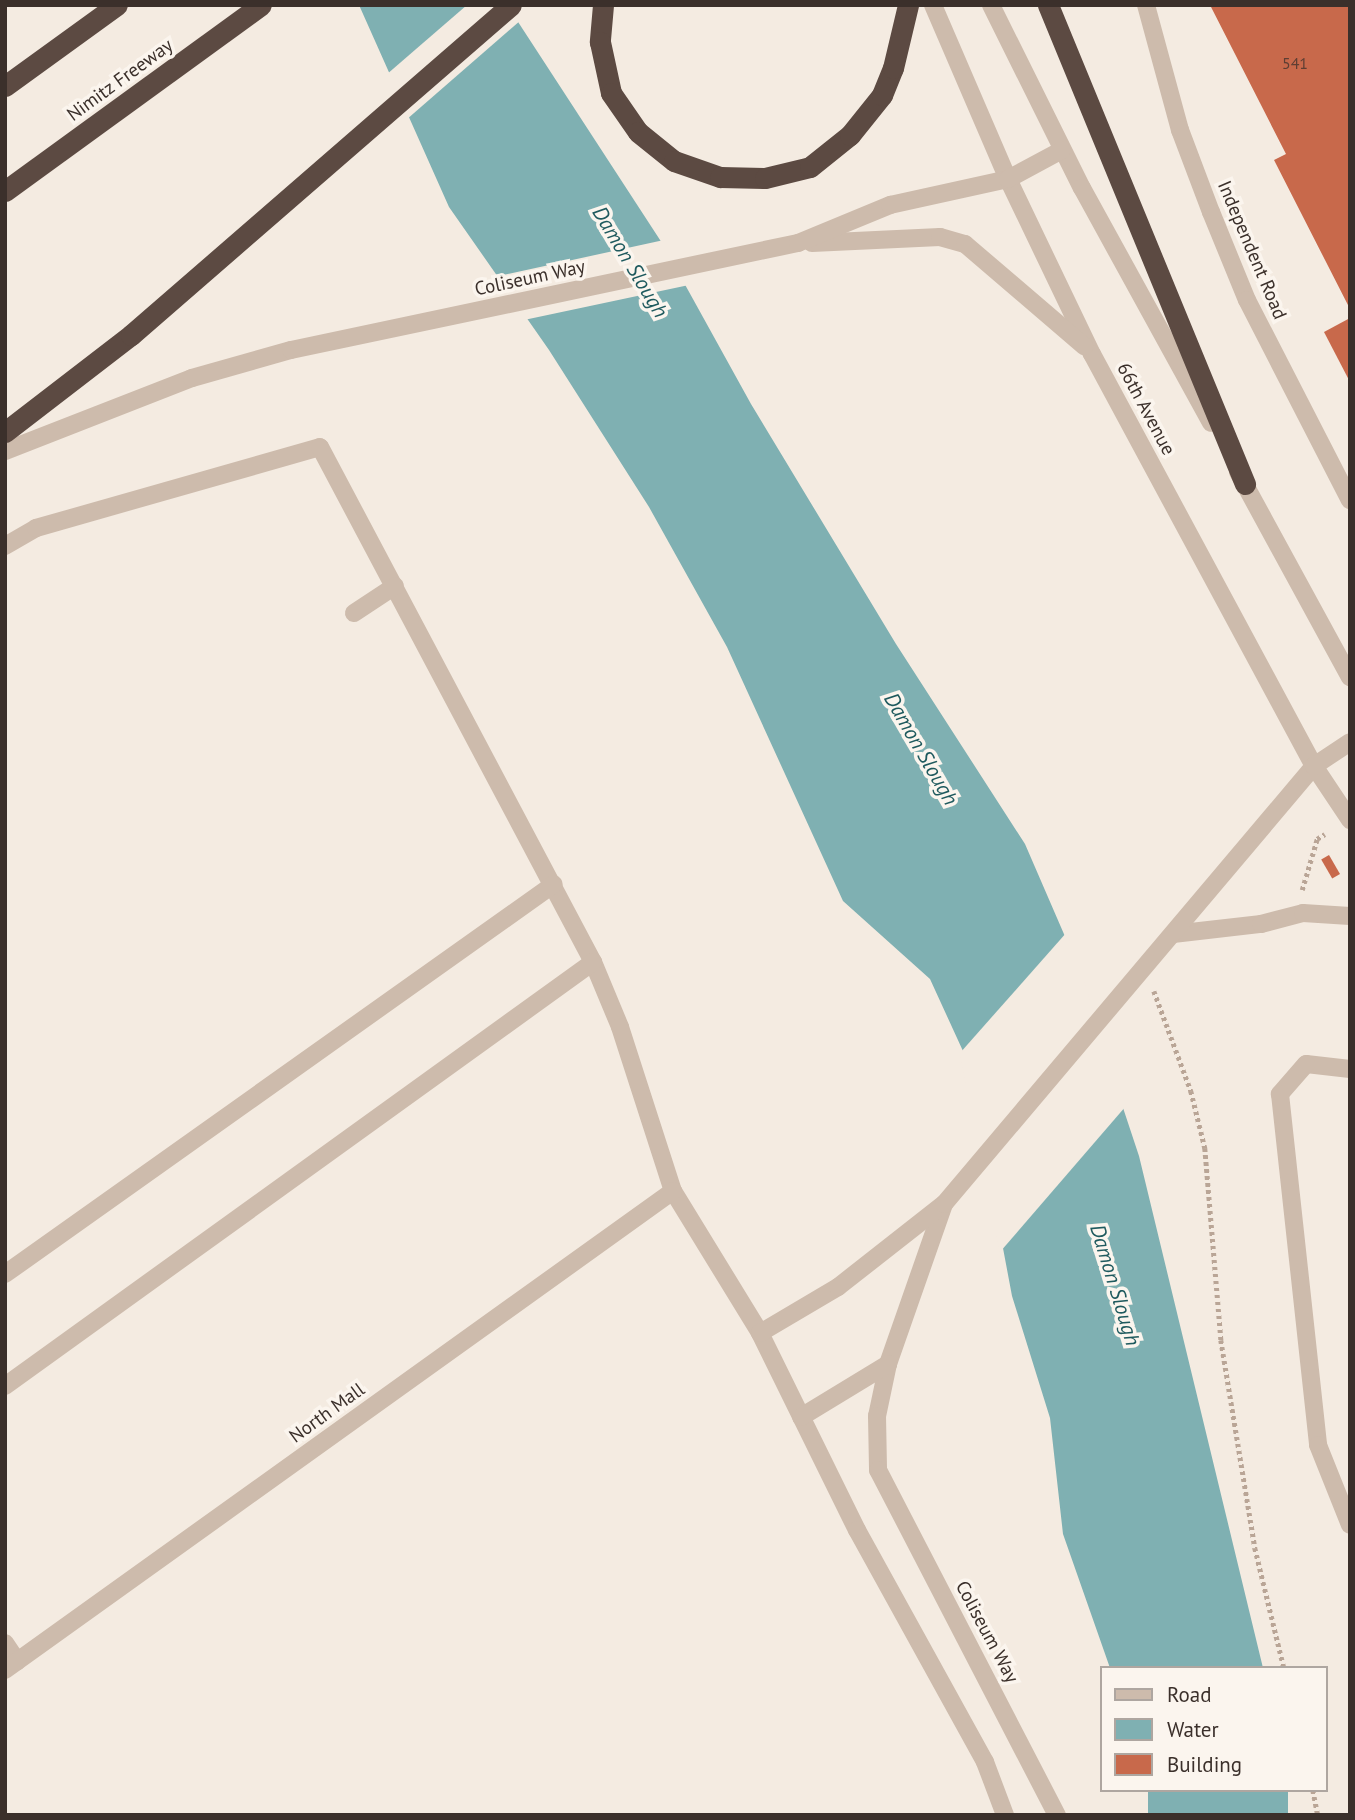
<!DOCTYPE html>
<style>
body{margin:0}
#map{position:relative;width:1355px;height:1820px;overflow:hidden;background:#f4ebe1;font-family:"PT Sans",sans-serif}
div>[style]{position:absolute}
.water>*{inset:0;background:#7fb0b2;transform-origin:0 0}
.pier>*{inset:0;background:#f4ebe1}
.building>*{inset:0;background:#c8694b;transform-origin:0 0}
.path>*{height:4.5px;margin-top:-2.25px;transform-origin:0;background:repeating-linear-gradient(90deg,#b9a596 0 3.5px,transparent 0 7px)}
.service>*{height:18px;margin:-9px;padding:0 9px;transform-origin:9px;border-radius:9px;background:#cdbbac}
.minor>*{height:18px;margin:-9px;padding:0 9px;transform-origin:9px;border-radius:9px;background:#cdbbac}
.tertiary>*{height:18px;margin:-9px;padding:0 9px;transform-origin:9px;border-radius:9px;background:#cdbbac}
.motorway>*{height:21px;margin:-10.5px;padding:0 10.5px;transform-origin:10.5px;border-radius:10.5px;background:#5c4a42}
span{translate:-50% -50%;white-space:nowrap;text-align:center;line-height:1.15;-webkit-text-stroke:7px #fbf5ee;paint-order:stroke}
.number-label{font-size:16px;color:#5e3e33}
.number-label span{-webkit-text-stroke-width:0}
.street-label{font-size:19px;color:#3b302b}
.water-label{font-size:21px;color:#1f5a5e;font-style:italic}
.frame{position:absolute;inset:0;border:7px solid #3b302b;pointer-events:none}
.legend{position:absolute;left:1100px;top:1666px;width:228px;height:126px;box-sizing:border-box;background:#fbf5ee;border:2px solid #aea6a0;margin:0;padding:9px 12px;list-style:none;font-size:21px;color:#3b302b}
.legend li{display:flex;align-items:center;gap:14px;height:35px}
.legend b{width:35px;border:2px solid #aea6a0}
</style>
<div id="map">
<div class="water">
<div style="clip-path:polygon(359px 5px,507px 5px,662px 243px,751px 404px,896px 644px,1025px 844px,1070px 948px,1139px 1156px,1263px 1668px,1110px 1668px,1063px 1534px,1050px 1418px,1012px 1296px,968px 1062px,930px 979px,843px 901px,727px 647px,649px 507px,549px 350px,449px 207px)"></div>
<div style="left:1148px;top:1790px;width:140px;height:25px"></div>
</div>
<div class="pier">
<div style="clip-path:polygon(467px 5px,511px 5px,521px 20px,406px 120px,386px 75px)"></div>
<div style="clip-path:polygon(664px 240px,689px 285px,524px 320px,494px 277px)"></div>
<div style="clip-path:polygon(1067px 932px,1126px 1106px,1000px 1252px,960px 1053px)"></div>
</div>
<div class="building">
<div style="clip-path:polygon(1210px 5px,1350px 5px,1350px 309px,1274px 160px,1286px 154px)"></div>
<div style="clip-path:polygon(1350px 318px,1350px 382px,1324px 332px)"></div>
<div style="left:1329px;top:855px;width:22px;height:9px;rotate:60deg"></div>
</div>
<div class="path">
<div style="left:1302px;top:890px;width:53px;rotate:-73.6deg"></div>
<div style="left:1317px;top:839px;width:9px;rotate:-32deg"></div>
<div style="left:1154px;top:991px;width:107px;rotate:69.7deg"></div>
<div style="left:1191px;top:1091px;width:59px;rotate:76.2deg"></div>
<div style="left:1205px;top:1148px;width:193px;rotate:85.2deg"></div>
<div style="left:1221px;top:1340px;width:211px;rotate:80.7deg"></div>
<div style="left:1255px;top:1548px;width:123px;rotate:76.4deg"></div>
<div style="left:1313px;top:1790px;width:25px;rotate:79deg"></div>
</div>
<div class="service">
<div style="left:5px;top:546px;width:36px;rotate:-30deg"></div>
<div style="left:36px;top:528px;width:295px;rotate:-15.9deg"></div>
<div style="left:320px;top:447px;width:583px;rotate:62.07deg"></div>
<div style="left:593px;top:962px;width:70px;rotate:67.4deg"></div>
<div style="left:620px;top:1027px;width:172px;rotate:72.1deg"></div>
<div style="left:673px;top:1191px;width:167px;rotate:58.5deg"></div>
<div style="left:760px;top:1333px;width:220px;rotate:63.8deg"></div>
<div style="left:857px;top:1530px;width:265px;rotate:61.1deg"></div>
<div style="left:985px;top:1762px;width:57px;rotate:69.3deg"></div>
<div style="left:354px;top:613px;width:49px;rotate:-33.4deg"></div>
<div style="left:1173px;top:934px;width:89px;rotate:-6.5deg"></div>
<div style="left:1261px;top:924px;width:43px;rotate:-14.7deg"></div>
<div style="left:1303px;top:913px;width:47px;rotate:3.7deg"></div>
<div style="left:1350px;top:1069px;width:44px;rotate:-173.5deg"></div>
<div style="left:1306px;top:1064px;width:40px;rotate:131deg"></div>
<div style="left:1280px;top:1094px;width:353px;rotate:83.8deg"></div>
<div style="left:1318px;top:1445px;width:86px;rotate:68.2deg"></div>
<div style="left:944px;top:1204px;width:170px;rotate:109.3deg"></div>
<div style="left:888px;top:1364px;width:53px;rotate:101.9deg"></div>
<div style="left:877px;top:1416px;width:54px;rotate:88.9deg"></div>
<div style="left:878px;top:1470px;width:389px;rotate:62.6deg"></div>
<div style="left:5px;top:1274px;width:673px;rotate:-35.39deg"></div>
<div style="left:760px;top:1333px;width:91px;rotate:-30.5deg"></div>
<div style="left:838px;top:1287px;width:135px;rotate:-38.1deg"></div>
<div style="left:944px;top:1204px;width:573px;rotate:-49.81deg"></div>
<div style="left:5px;top:1386px;width:725px;rotate:-35.79deg"></div>
<div style="left:801px;top:1417px;width:102px;rotate:-31.3deg"></div>
<div style="left:5px;top:1643px;width:22px;rotate:56deg"></div>
<div style="left:5px;top:1670px;width:822px;rotate:-35.64deg"></div>
</div>
<div class="minor">
<div style="left:1146px;top:5px;width:130px;rotate:74.8deg"></div>
<div style="left:1180px;top:130px;width:88px;rotate:69.3deg"></div>
<div style="left:1211px;top:212px;width:95px;rotate:67.8deg"></div>
<div style="left:1247px;top:300px;width:225px;rotate:62.8deg"></div>
</div>
<div class="tertiary">
<div style="left:933px;top:5px;width:189px;rotate:66.7deg"></div>
<div style="left:1008px;top:179px;width:194px;rotate:64.4deg"></div>
<div style="left:1092px;top:354px;width:468px;rotate:61.7deg"></div>
<div style="left:1314px;top:766px;width:65px;rotate:56.3deg"></div>
<div style="left:991px;top:5px;width:204px;rotate:63.6deg"></div>
<div style="left:1082px;top:188px;width:268px;rotate:61.2deg"></div>
<div style="left:812px;top:243px;width:128px;rotate:-2.7deg"></div>
<div style="left:940px;top:237px;width:26px;rotate:16deg"></div>
<div style="left:965px;top:244px;width:157px;rotate:40.6deg"></div>
<div style="left:5px;top:451px;width:201px;rotate:-21.3deg"></div>
<div style="left:192px;top:378px;width:103px;rotate:-15.8deg"></div>
<div style="left:291px;top:350px;width:518px;rotate:-11.92deg"></div>
<div style="left:798px;top:243px;width:100px;rotate:-22.4deg"></div>
<div style="left:890px;top:205px;width:121px;rotate:-12.4deg"></div>
<div style="left:1008px;top:179px;width:61px;rotate:-28.2deg"></div>
<div style="left:1238px;top:472px;width:234px;rotate:61.4deg"></div>
<div style="left:1314px;top:766px;width:43px;rotate:-33.7deg"></div>
</div>
<div class="motorway">
<div style="left:603px;top:5px;width:37px;rotate:95deg"></div>
<div style="left:600px;top:42px;width:52px;rotate:77.8deg"></div>
<div style="left:611px;top:93px;width:47px;rotate:55.3deg"></div>
<div style="left:638px;top:132px;width:46px;rotate:38.9deg"></div>
<div style="left:674px;top:161px;width:49px;rotate:19.2deg"></div>
<div style="left:720px;top:177px;width:45px;rotate:1.3deg"></div>
<div style="left:765px;top:178px;width:46px;rotate:-13.7deg"></div>
<div style="left:810px;top:167px;width:51px;rotate:-38.7deg"></div>
<div style="left:850px;top:135px;width:51px;rotate:-51.3deg"></div>
<div style="left:882px;top:95px;width:29px;rotate:-68deg"></div>
<div style="left:893px;top:68px;width:65px;rotate:-76.6deg"></div>
<div style="left:1048px;top:5px;width:518px;rotate:67.64deg"></div>
<div style="left:5px;top:86px;width:138px;rotate:-35.9deg"></div>
<div style="left:5px;top:191px;width:316px;rotate:-36deg"></div>
<div style="left:5px;top:432px;width:159px;rotate:-37.6deg"></div>
<div style="left:131px;top:335px;width:503px;rotate:-40.97deg"></div>
</div>
<div class="number-label">
<span style="left:1295px;top:63px">541</span>
</div>
<div class="street-label">
<span style="left:120px;top:80px;rotate:-36deg">Nimitz Freeway</span>
<span style="left:1252px;top:250px;rotate:67deg">Independent Road</span>
<span style="left:530px;top:278px;rotate:-12deg">Coliseum Way</span>
<span style="left:1146px;top:409px;rotate:62deg">66th Avenue</span>
<span style="left:327px;top:1413px;rotate:-36deg">North Mall</span>
<span style="left:987px;top:1632px;rotate:62deg">Coliseum Way</span>
</div>
<div class="water-label">
<span style="left:630px;top:262px;rotate:59deg">Damon Slough</span>
<span style="left:921px;top:749px;rotate:60deg">Damon Slough</span>
<span style="left:1115px;top:1285px;rotate:73deg">Damon Slough</span>
</div>
<div class="frame"></div>
<ul class="legend">
<li><b style="height:9px;background:#cdbbac"></b>Road</li>
<li><b style="height:19px;background:#7fb0b2"></b>Water</li>
<li><b style="height:19px;background:#c8694b"></b>Building</li>
</ul>
</div>
